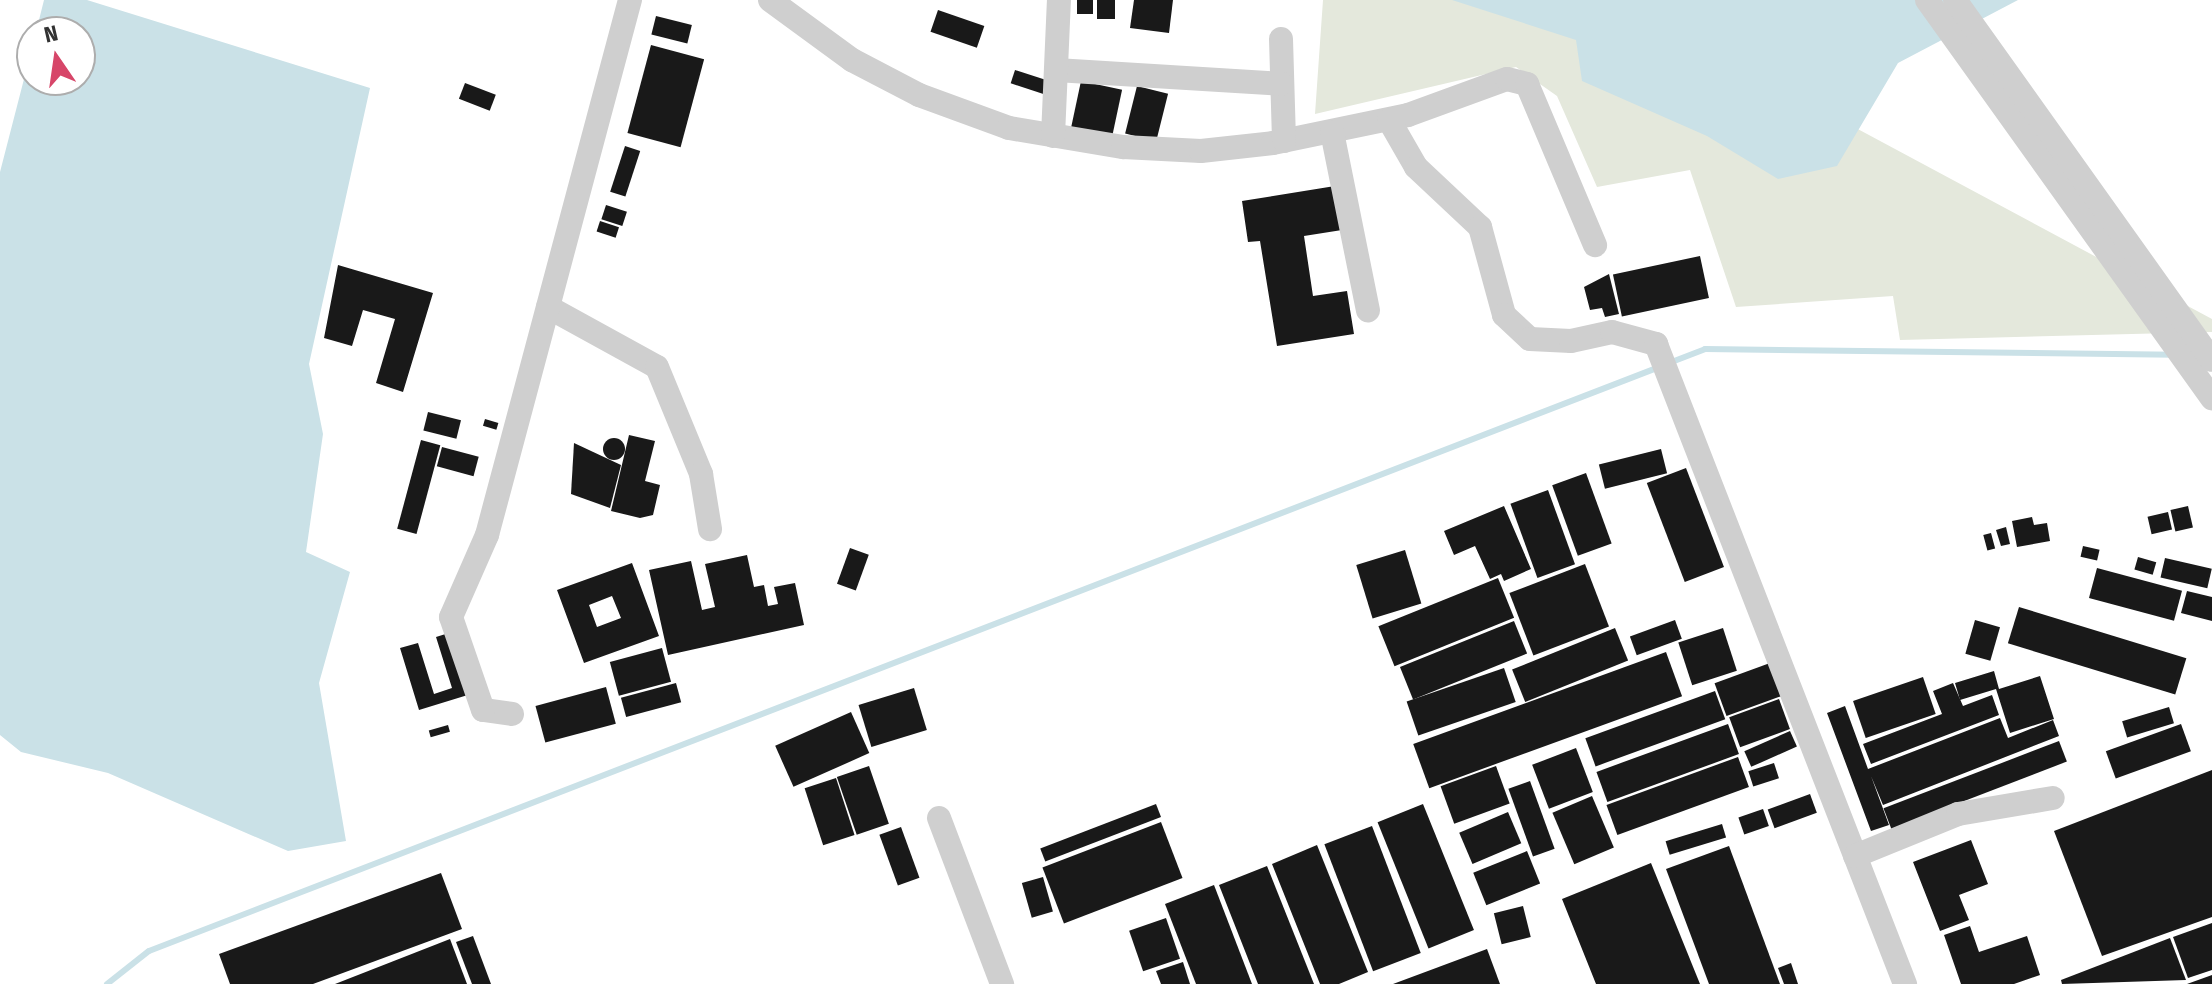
<!DOCTYPE html>
<style>
body{margin:0}
#map{position:relative;width:2212px;height:984px;overflow:hidden;background:#fff;font-family:"Fira Sans Condensed",sans-serif}
div>[style]{position:absolute}
.green>*{inset:0;background:#e4e8dc}
.water>*{inset:0;background:#cae1e7}
.stream>*{height:6px;margin:-3px;padding:0 3px;transform-origin:3px;border-radius:3px;background:#cae1e7}
.building>*{inset:0;background:#191919;transform-origin:0 0}
.round{border-radius:50%}
.minor>*{height:24px;margin:-12px;padding:0 12px;transform-origin:12px;border-radius:12px;background:#cfcfcf}
span{translate:-50% -50%;white-space:nowrap;text-align:center;line-height:1.15;-webkit-text-stroke:8px #fff;paint-order:stroke}
.north{position:absolute;left:16px;top:16px;width:80px;height:80px;box-sizing:border-box;background:#fff;border:2px solid #adadad;border-radius:50%;rotate:347deg;font-size:22px;font-weight:700;line-height:32px;text-align:center;color:#323232}
.north::after{content:'';display:block;margin:auto;width:28px;height:36px;background:#d74669;clip-path:polygon(50% 0,100% 100%,50% 72%,0 100%)}
</style>
<div id="map">
<div class="green">
<div style="clip-path:polygon(1323px 0,1617px 0,2212px 319px,2212px 332px,1900px 340px,1893px 296px,1736px 307px,1690px 170px,1597px 187px,1557px 96px,1516px 67px,1315px 114px)"></div>
</div>
<div class="water">
<div style="clip-path:polygon(44px 0,87px 0,370px 88px,309px 364px,323px 434px,306px 552px,350px 572px,319px 683px,346px 841px,288px 851px,108px 773px,21px 752px,0 735px,0 172px,32px 48px,32px 80px,80px 80px,80px 32px,36px 32px)"></div>
<div style="clip-path:polygon(1452px 0,2018px 0,1898px 63px,1837px 166px,1778px 179px,1707px 136px,1582px 81px,1576px 40px)"></div>
</div>
<div class="stream">
<div style="left:1669px;top:363px;width:39px;rotate:-21deg"></div>
<div style="left:1705px;top:349px;width:470px;rotate:0.7deg"></div>
<div style="left:107px;top:984px;width:53px;rotate:-38.2deg"></div>
<div style="left:149px;top:951px;width:1619px;rotate:-21.14deg"></div>
</div>
<div class="building">
<div style="left:1077px;top:0;width:16px;height:14px"></div>
<div style="left:1097px;top:0;width:18px;height:19px"></div>
<div style="clip-path:polygon(1134px 0,1173px 0,1169px 33px,1130px 28px)"></div>
<div style="left:938px;top:10px;width:49px;height:23px;rotate:19deg"></div>
<div style="left:656px;top:16px;width:37px;height:19px;rotate:14deg"></div>
<div style="left:651px;top:45px;width:55px;height:91px;rotate:15deg"></div>
<div style="left:1015px;top:70px;width:36px;height:14px;rotate:18deg"></div>
<div style="left:1081px;top:81px;width:42px;height:47px;rotate:12deg"></div>
<div style="left:465px;top:83px;width:33px;height:17px;rotate:21deg"></div>
<div style="left:1137px;top:86px;width:32px;height:49px;rotate:14deg"></div>
<div style="left:625px;top:146px;width:16px;height:48px;rotate:18deg"></div>
<div style="clip-path:polygon(1335px 186px,1342px 230px,1304px 236px,1313px 296px,1347px 291px,1354px 334px,1277px 346px,1260px 241px,1248px 242px,1242px 201px)"></div>
<div style="left:606px;top:205px;width:22px;height:15px;rotate:18deg"></div>
<div style="left:600px;top:221px;width:20px;height:11px;rotate:18deg"></div>
<div style="left:1700px;top:256px;width:43px;height:89px;rotate:78deg"></div>
<div style="clip-path:polygon(338px 265px,433px 293px,403px 392px,376px 383px,395px 319px,363px 310px,352px 346px,324px 338px)"></div>
<div style="clip-path:polygon(1609px 274px,1619px 314px,1605px 317px,1602px 308px,1590px 310px,1584px 287px)"></div>
<div style="left:428px;top:412px;width:34px;height:19px;rotate:14deg"></div>
<div style="left:485px;top:419px;width:14px;height:7px;rotate:17deg"></div>
<div style="clip-path:polygon(629px 435px,655px 441px,645px 481px,660px 485px,653px 515px,640px 518px,611px 511px)"></div>
<div class="round" style="left:603px;top:438px;width:22px;height:22px"></div>
<div style="left:421px;top:440px;width:20px;height:92px;rotate:15deg"></div>
<div style="clip-path:polygon(574px 443px,621px 465px,610px 508px,571px 494px)"></div>
<div style="left:442px;top:447px;width:38px;height:20px;rotate:15deg"></div>
<div style="left:1661px;top:449px;width:25px;height:64px;rotate:76deg"></div>
<div style="left:1686px;top:468px;width:106px;height:42px;rotate:69deg"></div>
<div style="left:1586px;top:473px;width:75px;height:36px;rotate:70deg"></div>
<div style="left:1548px;top:490px;width:79px;height:40px;rotate:70deg"></div>
<div style="clip-path:polygon(1504px 506px,1531px 569px,1504px 581px,1501px 574px,1490px 579px,1475px 546px,1454px 555px,1444px 531px)"></div>
<div style="left:2188px;top:506px;width:22px;height:18px;rotate:77deg"></div>
<div style="left:2168px;top:512px;width:18px;height:21px;rotate:77deg"></div>
<div style="clip-path:polygon(2032px 517px,2034px 525px,2047px 523px,2050px 541px,2017px 547px,2012px 521px)"></div>
<div style="clip-path:polygon(2006px 527px,2010px 544px,2001px 546px,1996px 530px)"></div>
<div style="left:1991px;top:533px;width:16px;height:8px;rotate:75deg"></div>
<div style="left:2083px;top:546px;width:17px;height:11px;rotate:13deg"></div>
<div style="left:850px;top:548px;width:20px;height:38px;rotate:20deg"></div>
<div style="left:1405px;top:550px;width:56px;height:51px;rotate:73deg"></div>
<div style="clip-path:polygon(747px 555px,754px 587px,764px 585px,768px 606px,778px 604px,774px 587px,795px 583px,804px 625px,668px 655px,649px 570px,691px 561px,702px 610px,715px 607px,705px 564px)"></div>
<div style="left:2138px;top:557px;width:19px;height:13px;rotate:16deg"></div>
<div style="left:2165px;top:558px;width:48px;height:20px;rotate:13deg"></div>
<div style="clip-path:polygon(evenodd,632px 563px,659px 636px,584px 663px,557px 590px,632px 563px,612px 596px,621px 618px,597px 627px,589px 605px,612px 596px)"></div>
<div style="left:1585px;top:564px;width:67px;height:81px;rotate:69deg"></div>
<div style="left:2097px;top:568px;width:88px;height:31px;rotate:15deg"></div>
<div style="left:1498px;top:578px;width:43px;height:129px;rotate:68deg"></div>
<div style="clip-path:polygon(2187px 591px,2212px 597px,2212px 621px,2181px 613px)"></div>
<div style="left:2019px;top:607px;width:175px;height:38px;rotate:17deg"></div>
<div style="left:1675px;top:620px;width:20px;height:48px;rotate:70deg"></div>
<div style="left:1975px;top:620px;width:26px;height:35px;rotate:16deg"></div>
<div style="left:1514px;top:621px;width:35px;height:123px;rotate:68deg"></div>
<div style="left:1615px;top:628px;width:35px;height:111px;rotate:68deg"></div>
<div style="left:1723px;top:628px;width:45px;height:47px;rotate:72deg"></div>
<div style="clip-path:polygon(452px 632px,471px 694px,419px 710px,400px 648px,418px 643px,434px 694px,452px 688px,436px 637px)"></div>
<div style="left:662px;top:648px;width:35px;height:54px;rotate:75deg"></div>
<div style="left:1666px;top:652px;width:47px;height:269px;rotate:70deg"></div>
<div style="left:1770px;top:663px;width:35px;height:59px;rotate:70deg"></div>
<div style="left:1504px;top:668px;width:36px;height:103px;rotate:71deg"></div>
<div style="clip-path:polygon(1994px 671px,1999px 689px,2040px 676px,2054px 719px,2010px 733px,1996px 689px,1960px 700px,1955px 683px)"></div>
<div style="left:1923px;top:677px;width:39px;height:74px;rotate:71deg"></div>
<div style="left:676px;top:683px;width:20px;height:57px;rotate:75deg"></div>
<div style="clip-path:polygon(1953px 683px,1963px 706px,1992px 695px,1999px 715px,1871px 764px,1863px 744px,1942px 714px,1933px 691px)"></div>
<div style="left:606px;top:687px;width:38px;height:73px;rotate:75deg"></div>
<div style="left:914px;top:688px;width:44px;height:58px;rotate:73deg"></div>
<div style="left:1715px;top:691px;width:30px;height:138px;rotate:70deg"></div>
<div style="left:1779px;top:699px;width:32px;height:53px;rotate:70deg"></div>
<div style="clip-path:polygon(1845px 706px,1868px 769px,2000px 718px,2008px 738px,2053px 720px,2059px 736px,1883px 805px,1871px 776px,1889px 825px,1871px 831px,1827px 713px)"></div>
<div style="left:2169px;top:707px;width:17px;height:49px;rotate:73deg"></div>
<div style="left:851px;top:712px;width:45px;height:83px;rotate:66deg"></div>
<div style="left:1728px;top:724px;width:32px;height:140px;rotate:70deg"></div>
<div style="left:2181px;top:724px;width:29px;height:80px;rotate:70deg"></div>
<div style="left:448px;top:725px;width:7px;height:20px;rotate:74deg"></div>
<div style="left:1790px;top:731px;width:17px;height:50px;rotate:66deg"></div>
<div style="left:2059px;top:741px;width:22px;height:188px;rotate:69deg"></div>
<div style="left:1576px;top:748px;width:47px;height:47px;rotate:69deg"></div>
<div style="left:1738px;top:757px;width:32px;height:140px;rotate:70deg"></div>
<div style="left:1774px;top:763px;width:16px;height:27px;rotate:72deg"></div>
<div style="left:869px;top:766px;width:61px;height:34px;rotate:71deg"></div>
<div style="left:1496px;top:766px;width:40px;height:59px;rotate:70deg"></div>
<div style="clip-path:polygon(2212px 770px,2212px 917px,2102px 956px,2054px 831px)"></div>
<div style="left:836px;top:778px;width:60px;height:33px;rotate:72deg"></div>
<div style="left:1530px;top:781px;width:72px;height:23px;rotate:70deg"></div>
<div style="left:1810px;top:794px;width:20px;height:45px;rotate:70deg"></div>
<div style="left:1592px;top:796px;width:56px;height:43px;rotate:67deg"></div>
<div style="left:1156px;top:804px;width:14px;height:124px;rotate:69deg"></div>
<div style="left:1423px;top:804px;width:136px;height:49px;rotate:68deg"></div>
<div style="left:1763px;top:809px;width:18px;height:26px;rotate:71deg"></div>
<div style="left:1508px;top:812px;width:34px;height:53px;rotate:67deg"></div>
<div style="left:1161px;top:822px;width:60px;height:127px;rotate:69deg"></div>
<div style="left:1722px;top:824px;width:14px;height:59px;rotate:73deg"></div>
<div style="left:1372px;top:826px;width:136px;height:51px;rotate:69deg"></div>
<div style="left:901px;top:827px;width:54px;height:23px;rotate:70deg"></div>
<div style="clip-path:polygon(1971px 840px,1988px 884px,1959px 895px,1969px 920px,1940px 931px,1913px 862px)"></div>
<div style="clip-path:polygon(1317px 845px,1368px 972px,1339px 984px,1320px 984px,1272px 864px)"></div>
<div style="clip-path:polygon(1729px 846px,1780px 984px,1709px 984px,1666px 869px)"></div>
<div style="left:1527px;top:851px;width:35px;height:58px;rotate:68deg"></div>
<div style="clip-path:polygon(1651px 863px,1700px 984px,1596px 984px,1562px 899px)"></div>
<div style="clip-path:polygon(1267px 866px,1314px 984px,1258px 984px,1219px 885px)"></div>
<div style="clip-path:polygon(441px 873px,462px 929px,313px 984px,230px 984px,219px 954px)"></div>
<div style="left:1043px;top:877px;width:36px;height:22px;rotate:74deg"></div>
<div style="clip-path:polygon(1214px 885px,1252px 984px,1196px 984px,1165px 904px)"></div>
<div style="left:1523px;top:906px;width:32px;height:30px;rotate:76deg"></div>
<div style="left:1166px;top:918px;width:43px;height:39px;rotate:71deg"></div>
<div style="clip-path:polygon(2212px 923px,2212px 970px,2188px 978px,2173px 937px)"></div>
<div style="clip-path:polygon(1970px 926px,1979px 952px,2027px 936px,2040px 975px,2014px 984px,1961px 984px,1944px 935px)"></div>
<div style="clip-path:polygon(473px 936px,491px 984px,472px 984px,456px 942px)"></div>
<div style="clip-path:polygon(2170px 938px,2186px 980px,2062px 984px,2061px 980px)"></div>
<div style="clip-path:polygon(450px 939px,467px 984px,335px 984px)"></div>
<div style="clip-path:polygon(1487px 949px,1500px 984px,1393px 984px)"></div>
<div style="clip-path:polygon(1183px 962px,1190px 984px,1161px 984px,1156px 971px)"></div>
<div style="clip-path:polygon(1791px 963px,1798px 984px,1784px 984px,1778px 968px)"></div>
<div style="clip-path:polygon(2212px 975px,2212px 984px,2187px 984px)"></div>
</div>
<div class="minor">
<div style="left:770px;top:0;width:102px;rotate:36.2deg"></div>
<div style="left:852px;top:60px;width:76px;rotate:27.6deg"></div>
<div style="left:919px;top:95px;width:96px;rotate:20.1deg"></div>
<div style="left:1009px;top:128px;width:116px;rotate:9.5deg"></div>
<div style="left:1123px;top:147px;width:78px;rotate:2.9deg"></div>
<div style="left:1201px;top:151px;width:72px;rotate:-6.3deg"></div>
<div style="left:1273px;top:143px;width:138px;rotate:-11.7deg"></div>
<div style="left:1408px;top:115px;width:105px;rotate:-20deg"></div>
<div style="left:1507px;top:79px;width:21px;rotate:14deg"></div>
<div style="left:1527px;top:84px;width:175px;rotate:67.1deg"></div>
<div style="left:1927px;top:0;width:490px;rotate:54.4deg"></div>
<div style="left:1955px;top:0;width:442px;rotate:54.5deg"></div>
<div style="left:1281px;top:39px;width:102px;rotate:88.3deg"></div>
<div style="left:1056px;top:70px;width:226px;rotate:3.5deg"></div>
<div style="left:1389px;top:120px;width:54px;rotate:60.1deg"></div>
<div style="left:1416px;top:167px;width:88px;rotate:43.2deg"></div>
<div style="left:1480px;top:227px;width:91px;rotate:74.7deg"></div>
<div style="left:1504px;top:315px;width:35px;rotate:43deg"></div>
<div style="left:1530px;top:339px;width:41px;rotate:2.8deg"></div>
<div style="left:1571px;top:341px;width:42px;rotate:-12.4deg"></div>
<div style="left:1612px;top:332px;width:46px;rotate:15.3deg"></div>
<div style="left:1656px;top:344px;width:687px;rotate:68.74deg"></div>
<div style="left:1332px;top:132px;width:182px;rotate:78.6deg"></div>
<div style="left:1053px;top:136px;width:136px;rotate:-87.5deg"></div>
<div style="left:548px;top:307px;width:124px;rotate:28.8deg"></div>
<div style="left:657px;top:367px;width:116px;rotate:67.6deg"></div>
<div style="left:701px;top:474px;width:56px;rotate:80.7deg"></div>
<div style="left:512px;top:714px;width:29px;rotate:-172deg"></div>
<div style="left:483px;top:710px;width:98px;rotate:-109deg"></div>
<div style="left:451px;top:617px;width:90px;rotate:-66.3deg"></div>
<div style="left:487px;top:535px;width:554px;rotate:-75.04deg"></div>
<div style="left:939px;top:818px;width:178px;rotate:69.2deg"></div>
<div style="left:1855px;top:856px;width:111px;rotate:-22.2deg"></div>
<div style="left:1958px;top:814px;width:96px;rotate:-9.6deg"></div>
</div>
<div class="north">N</div>
</div>
